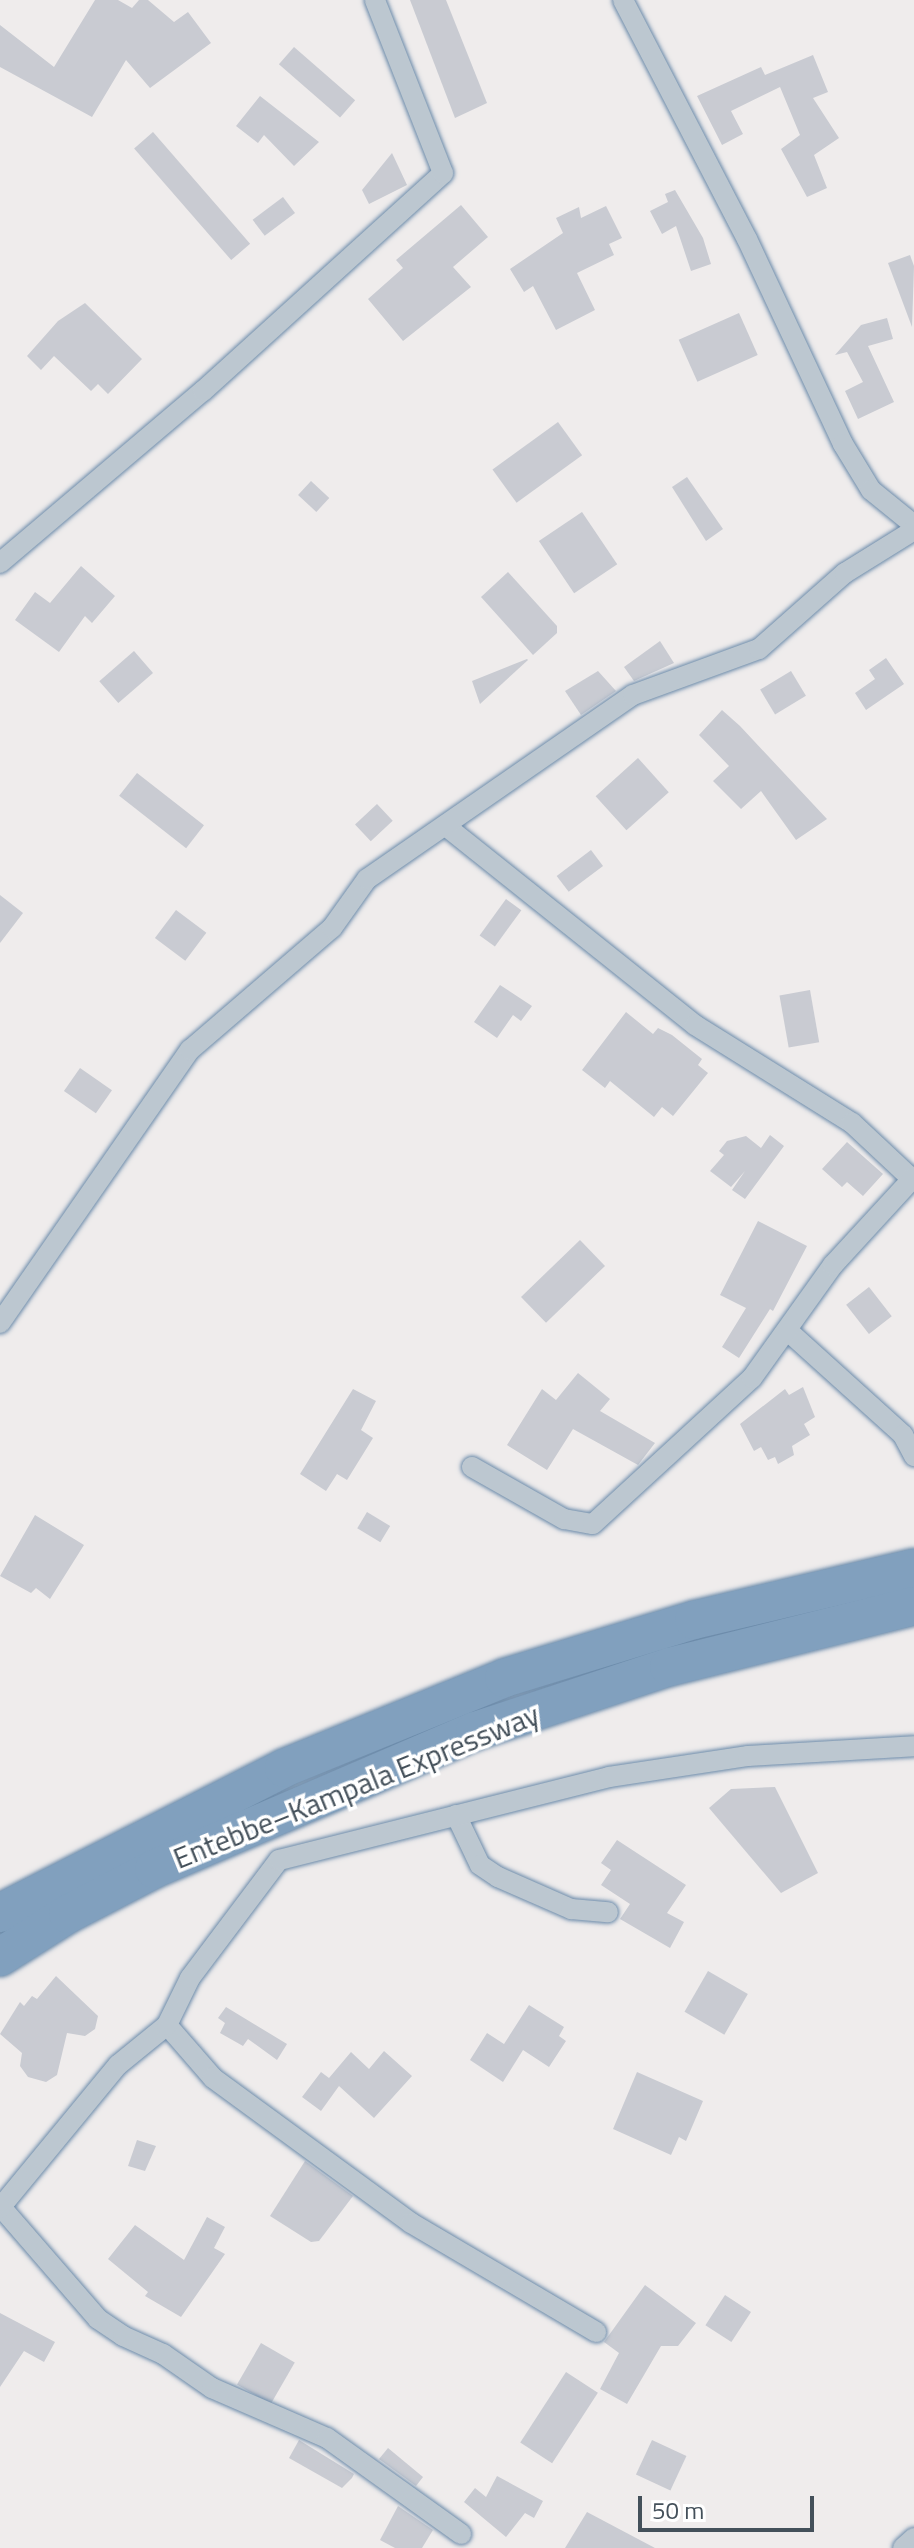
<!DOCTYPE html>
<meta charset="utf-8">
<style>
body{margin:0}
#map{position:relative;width:914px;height:2548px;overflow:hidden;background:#efecec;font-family:"Titillium Web",sans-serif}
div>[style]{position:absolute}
.building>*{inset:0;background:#c9cbd2;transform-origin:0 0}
.roads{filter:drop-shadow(0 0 2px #6c8baa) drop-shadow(0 0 2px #6c8baa)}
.street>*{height:20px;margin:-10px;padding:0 10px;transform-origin:10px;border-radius:10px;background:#bcc7d0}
.highway>*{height:38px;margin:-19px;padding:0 19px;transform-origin:19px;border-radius:19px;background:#81a0be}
span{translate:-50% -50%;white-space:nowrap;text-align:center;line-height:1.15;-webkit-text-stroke:7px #fff;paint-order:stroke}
.street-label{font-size:30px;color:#44505a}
.scale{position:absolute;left:638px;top:2496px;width:176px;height:36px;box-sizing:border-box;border:4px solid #44505a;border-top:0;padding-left:10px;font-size:24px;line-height:28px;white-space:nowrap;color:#44505a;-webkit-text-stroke:6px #fff;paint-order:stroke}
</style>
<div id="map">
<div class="building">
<div style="clip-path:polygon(95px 0,118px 0,132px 8px,139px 0,148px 0,174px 22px,188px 12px,211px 43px,150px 88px,126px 60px,92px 117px,0 67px,0 25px,54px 67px)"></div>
<div style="clip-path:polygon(410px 0,446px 0,487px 103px,455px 118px)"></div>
<div style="left:294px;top:47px;width:81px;height:23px;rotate:41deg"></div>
<div style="clip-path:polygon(813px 55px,828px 92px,813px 98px,839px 138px,814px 155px,827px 188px,807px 197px,781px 149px,800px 135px,780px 87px,731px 111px,743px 134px,722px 145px,697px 96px,761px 67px,765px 75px)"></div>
<div style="clip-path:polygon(260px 96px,319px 142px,294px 166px,264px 135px,258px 143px,236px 126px)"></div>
<div style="left:153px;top:132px;width:148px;height:25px;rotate:49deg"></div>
<div style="clip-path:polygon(392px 153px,407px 185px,369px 204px,362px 190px)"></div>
<div style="clip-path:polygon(675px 190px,703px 238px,711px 264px,691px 271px,676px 226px,662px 234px,650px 211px,668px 202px,665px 194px)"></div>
<div style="left:283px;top:197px;width:20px;height:38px;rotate:53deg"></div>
<div style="clip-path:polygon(461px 205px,488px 237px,453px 267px,471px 287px,403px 341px,368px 299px,403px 268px,396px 260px)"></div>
<div style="clip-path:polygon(606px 206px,622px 238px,609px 244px,614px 255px,577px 273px,595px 310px,556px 330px,533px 286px,524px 292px,510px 269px,563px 233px,556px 218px,579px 207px,581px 218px)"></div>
<div style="clip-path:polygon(910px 255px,914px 266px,912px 327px,888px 263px)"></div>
<div style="clip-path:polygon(85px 303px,142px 359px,108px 394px,98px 384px,91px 391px,54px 356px,41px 370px,27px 356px,58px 321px)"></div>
<div style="left:739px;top:313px;width:46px;height:66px;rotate:66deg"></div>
<div style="clip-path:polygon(887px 318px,893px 339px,868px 346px,894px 402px,858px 419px,845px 391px,863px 382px,847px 352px,835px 355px,861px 325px)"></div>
<div style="left:558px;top:422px;width:41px;height:81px;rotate:54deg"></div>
<div style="clip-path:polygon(687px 477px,723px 529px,706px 541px,672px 487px)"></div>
<div style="left:311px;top:481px;width:25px;height:19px;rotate:43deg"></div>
<div style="left:582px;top:512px;width:63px;height:52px;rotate:56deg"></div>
<div style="clip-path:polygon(81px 566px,115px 596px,92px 623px,85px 616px,59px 652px,15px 620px,35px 592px,50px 603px)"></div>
<div style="clip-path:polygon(508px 572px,557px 626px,557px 633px,533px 655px,481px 597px)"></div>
<div style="clip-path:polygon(660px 641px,674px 663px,634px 681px,624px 667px)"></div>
<div style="left:134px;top:651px;width:29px;height:46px;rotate:49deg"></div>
<div style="clip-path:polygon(886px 658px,904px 684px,866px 710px,855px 693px,875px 679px,869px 670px)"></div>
<div style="clip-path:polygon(527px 659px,528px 660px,480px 704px,472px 681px)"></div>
<div style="clip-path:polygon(598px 671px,616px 691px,581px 715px,565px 691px)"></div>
<div style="left:791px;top:671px;width:29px;height:36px;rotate:59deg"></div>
<div style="clip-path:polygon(722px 710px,740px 726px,827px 819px,796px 840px,761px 791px,741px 809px,713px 781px,729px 766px,699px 735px)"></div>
<div style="left:638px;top:758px;width:46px;height:57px;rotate:48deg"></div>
<div style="left:137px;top:773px;width:85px;height:29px;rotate:38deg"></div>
<div style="left:377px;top:804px;width:23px;height:30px;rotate:47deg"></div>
<div style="left:591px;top:850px;width:20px;height:43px;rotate:53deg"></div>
<div style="clip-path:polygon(0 895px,23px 913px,0 943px)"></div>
<div style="left:506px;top:899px;width:19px;height:45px;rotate:36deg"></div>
<div style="left:176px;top:910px;width:38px;height:35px;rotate:37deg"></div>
<div style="clip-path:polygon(500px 985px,532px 1006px,521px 1021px,513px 1015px,497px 1038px,474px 1022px)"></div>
<div style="left:810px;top:990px;width:53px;height:31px;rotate:80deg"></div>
<div style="clip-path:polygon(626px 1012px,653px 1034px,658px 1028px,672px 1035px,702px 1059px,698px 1065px,708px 1073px,673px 1116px,662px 1107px,654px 1117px,610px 1081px,605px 1088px,582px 1070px)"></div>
<div style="left:80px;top:1068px;width:39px;height:28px;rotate:35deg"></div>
<div style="clip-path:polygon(770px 1135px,784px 1146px,745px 1199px,732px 1190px,745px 1171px,731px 1187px,710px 1171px,724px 1155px,719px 1151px,727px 1141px,746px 1136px,761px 1148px)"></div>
<div style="clip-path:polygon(847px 1142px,883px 1174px,863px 1196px,847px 1182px,842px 1187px,822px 1169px)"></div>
<div style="clip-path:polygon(758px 1221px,807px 1246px,773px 1311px,770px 1309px,739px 1358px,722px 1347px,746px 1308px,720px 1295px)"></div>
<div style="left:580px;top:1240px;width:36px;height:82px;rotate:46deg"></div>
<div style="left:869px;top:1287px;width:37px;height:29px;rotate:52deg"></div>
<div style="clip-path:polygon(578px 1373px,610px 1399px,600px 1411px,655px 1443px,638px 1465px,573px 1429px,547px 1470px,507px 1445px,542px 1389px,556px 1400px)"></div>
<div style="clip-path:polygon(803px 1387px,815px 1417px,804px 1424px,810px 1435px,792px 1446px,794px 1455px,778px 1464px,775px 1457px,768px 1460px,761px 1447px,754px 1451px,740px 1424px,785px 1389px,789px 1395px)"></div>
<div style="clip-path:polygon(353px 1389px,376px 1401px,361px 1430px,373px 1438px,347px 1480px,337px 1474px,326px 1491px,300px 1474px)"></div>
<div style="left:367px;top:1512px;width:27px;height:19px;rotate:31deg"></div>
<div style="clip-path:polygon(35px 1515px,84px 1545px,50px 1599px,36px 1588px,31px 1593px,0 1576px)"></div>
<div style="clip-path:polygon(775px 1787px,818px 1873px,781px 1893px,709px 1808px,731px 1789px)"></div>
<div style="clip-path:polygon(617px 1840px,686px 1885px,667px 1913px,684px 1922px,670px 1948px,620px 1919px,630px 1904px,601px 1885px,611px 1870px,601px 1863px)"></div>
<div style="left:708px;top:1971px;width:46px;height:47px;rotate:30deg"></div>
<div style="clip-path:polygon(56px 1976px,98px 2016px,95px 2029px,85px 2036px,67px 2033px,57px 2075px,46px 2082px,28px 2077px,20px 2066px,22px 2053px,0 2034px,20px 2002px,24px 2006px,32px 1996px,37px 1999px)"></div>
<div style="clip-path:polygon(529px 2005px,564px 2027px,559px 2036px,566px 2041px,549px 2067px,523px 2050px,503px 2082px,470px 2060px,487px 2033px,504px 2044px)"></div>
<div style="clip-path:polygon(226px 2007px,287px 2044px,277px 2060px,248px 2039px,243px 2046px,220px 2033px,225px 2023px,218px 2018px)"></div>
<div style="clip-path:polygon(384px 2051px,412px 2076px,374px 2118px,339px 2086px,321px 2111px,302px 2097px,321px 2072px,329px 2078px,351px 2052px,369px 2069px)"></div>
<div style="clip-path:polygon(637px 2072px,703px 2101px,686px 2141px,679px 2137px,671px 2155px,613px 2129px)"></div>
<div style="clip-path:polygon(137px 2140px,156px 2146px,145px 2171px,128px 2166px)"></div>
<div style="clip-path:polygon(305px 2161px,353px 2196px,319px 2241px,311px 2242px,270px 2216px)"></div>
<div style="clip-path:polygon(207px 2217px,225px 2227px,214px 2248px,225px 2254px,181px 2317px,145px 2296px,148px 2292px,108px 2259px,135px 2225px,184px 2260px)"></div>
<div style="clip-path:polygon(645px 2285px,696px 2323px,678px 2346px,661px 2346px,627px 2404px,600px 2389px,619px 2353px,604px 2342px)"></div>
<div style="left:725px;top:2295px;width:31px;height:36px;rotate:33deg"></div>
<div style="clip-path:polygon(0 2313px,55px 2342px,44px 2362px,24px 2351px,0 2387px)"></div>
<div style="left:261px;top:2343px;width:39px;height:48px;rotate:30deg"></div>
<div style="left:566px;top:2372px;width:38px;height:84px;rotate:33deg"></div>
<div style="clip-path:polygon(299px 2440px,354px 2474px,352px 2478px,342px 2488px,289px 2458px)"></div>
<div style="left:652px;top:2440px;width:38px;height:38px;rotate:25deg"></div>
<div style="clip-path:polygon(388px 2448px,423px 2477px,416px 2486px,379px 2459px)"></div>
<div style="clip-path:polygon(497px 2476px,543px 2501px,534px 2518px,525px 2513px,506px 2537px,464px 2502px,475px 2488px,486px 2497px)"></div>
<div style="clip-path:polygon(398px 2506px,433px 2530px,422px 2548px,395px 2548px,380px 2540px)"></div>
<div style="clip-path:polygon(587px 2512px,655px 2548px,565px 2548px)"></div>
</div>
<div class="roads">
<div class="street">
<div style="left:623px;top:0;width:269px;rotate:62.6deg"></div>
<div style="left:747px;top:239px;width:226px;rotate:64.9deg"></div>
<div style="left:843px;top:444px;width:54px;rotate:58.7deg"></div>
<div style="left:871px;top:490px;width:55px;rotate:39.1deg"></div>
<div style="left:0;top:563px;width:266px;rotate:-40.3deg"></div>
<div style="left:203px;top:391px;width:324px;rotate:-42.2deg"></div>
<div style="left:443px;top:173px;width:186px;rotate:-111.5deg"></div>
<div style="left:447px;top:827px;width:317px;rotate:38.6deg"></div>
<div style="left:695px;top:1025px;width:185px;rotate:32deg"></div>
<div style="left:852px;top:1123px;width:85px;rotate:43.1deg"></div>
<div style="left:0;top:1323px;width:333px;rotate:-55.2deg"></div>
<div style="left:190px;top:1050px;width:187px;rotate:-40.7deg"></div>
<div style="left:332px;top:928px;width:60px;rotate:-54.5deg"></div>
<div style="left:367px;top:879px;width:323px;rotate:-34.7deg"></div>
<div style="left:633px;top:695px;width:134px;rotate:-20.1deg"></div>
<div style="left:759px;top:649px;width:115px;rotate:-41.5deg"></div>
<div style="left:845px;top:573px;width:81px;rotate:-31.9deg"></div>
<div style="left:788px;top:1331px;width:155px;rotate:42.1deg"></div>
<div style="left:903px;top:1435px;width:24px;rotate:62deg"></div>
<div style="left:472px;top:1467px;width:106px;rotate:29.5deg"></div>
<div style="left:564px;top:1519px;width:29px;rotate:10deg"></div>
<div style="left:593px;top:1524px;width:216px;rotate:-42.6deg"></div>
<div style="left:752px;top:1378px;width:139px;rotate:-54.4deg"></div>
<div style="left:833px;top:1265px;width:120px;rotate:-47.4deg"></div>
<div style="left:456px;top:1815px;width:55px;rotate:64.4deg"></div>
<div style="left:480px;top:1865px;width:22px;rotate:34deg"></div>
<div style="left:498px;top:1877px;width:80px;rotate:23.7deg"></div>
<div style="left:571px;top:1909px;width:37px;rotate:5deg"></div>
<div style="left:167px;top:2025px;width:70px;rotate:49deg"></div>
<div style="left:213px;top:2078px;width:245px;rotate:36.2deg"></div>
<div style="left:411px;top:2223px;width:215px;rotate:30.5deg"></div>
<div style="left:1px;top:2207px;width:148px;rotate:49.1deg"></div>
<div style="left:98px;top:2319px;width:30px;rotate:34deg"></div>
<div style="left:123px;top:2336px;width:44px;rotate:24.2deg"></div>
<div style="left:163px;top:2354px;width:60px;rotate:34.8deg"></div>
<div style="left:212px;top:2388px;width:125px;rotate:23.5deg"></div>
<div style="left:327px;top:2438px;width:165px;rotate:35.6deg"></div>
<div style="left:0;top:2208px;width:185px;rotate:-50.5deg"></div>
<div style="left:118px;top:2065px;width:63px;rotate:-39.2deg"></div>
<div style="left:167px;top:2025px;width:52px;rotate:-63.9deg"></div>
<div style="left:190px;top:1978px;width:148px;rotate:-53deg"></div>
<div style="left:279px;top:1860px;width:340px;rotate:-14.1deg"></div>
<div style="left:609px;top:1777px;width:141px;rotate:-8.6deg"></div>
<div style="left:748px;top:1756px;width:166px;rotate:-3.4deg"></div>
<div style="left:903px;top:2548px;width:15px;rotate:-42deg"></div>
</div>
<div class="highway">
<div style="left:0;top:1913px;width:319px;rotate:-27deg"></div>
<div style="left:284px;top:1768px;width:238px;rotate:-22.2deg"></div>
<div style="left:504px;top:1678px;width:199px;rotate:-17deg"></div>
<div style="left:694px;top:1620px;width:226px;rotate:-13.3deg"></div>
<div style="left:0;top:1957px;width:80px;rotate:-32.3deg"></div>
<div style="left:68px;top:1914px;width:97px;rotate:-27.6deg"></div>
<div style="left:154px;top:1869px;width:349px;rotate:-23.3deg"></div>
<div style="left:475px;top:1731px;width:204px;rotate:-18.3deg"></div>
<div style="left:669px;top:1667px;width:252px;rotate:-14deg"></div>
</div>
</div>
<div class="street-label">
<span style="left:356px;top:1786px;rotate:-22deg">Entebbe–Kampala Expressway</span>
</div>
<div class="scale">50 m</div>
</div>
